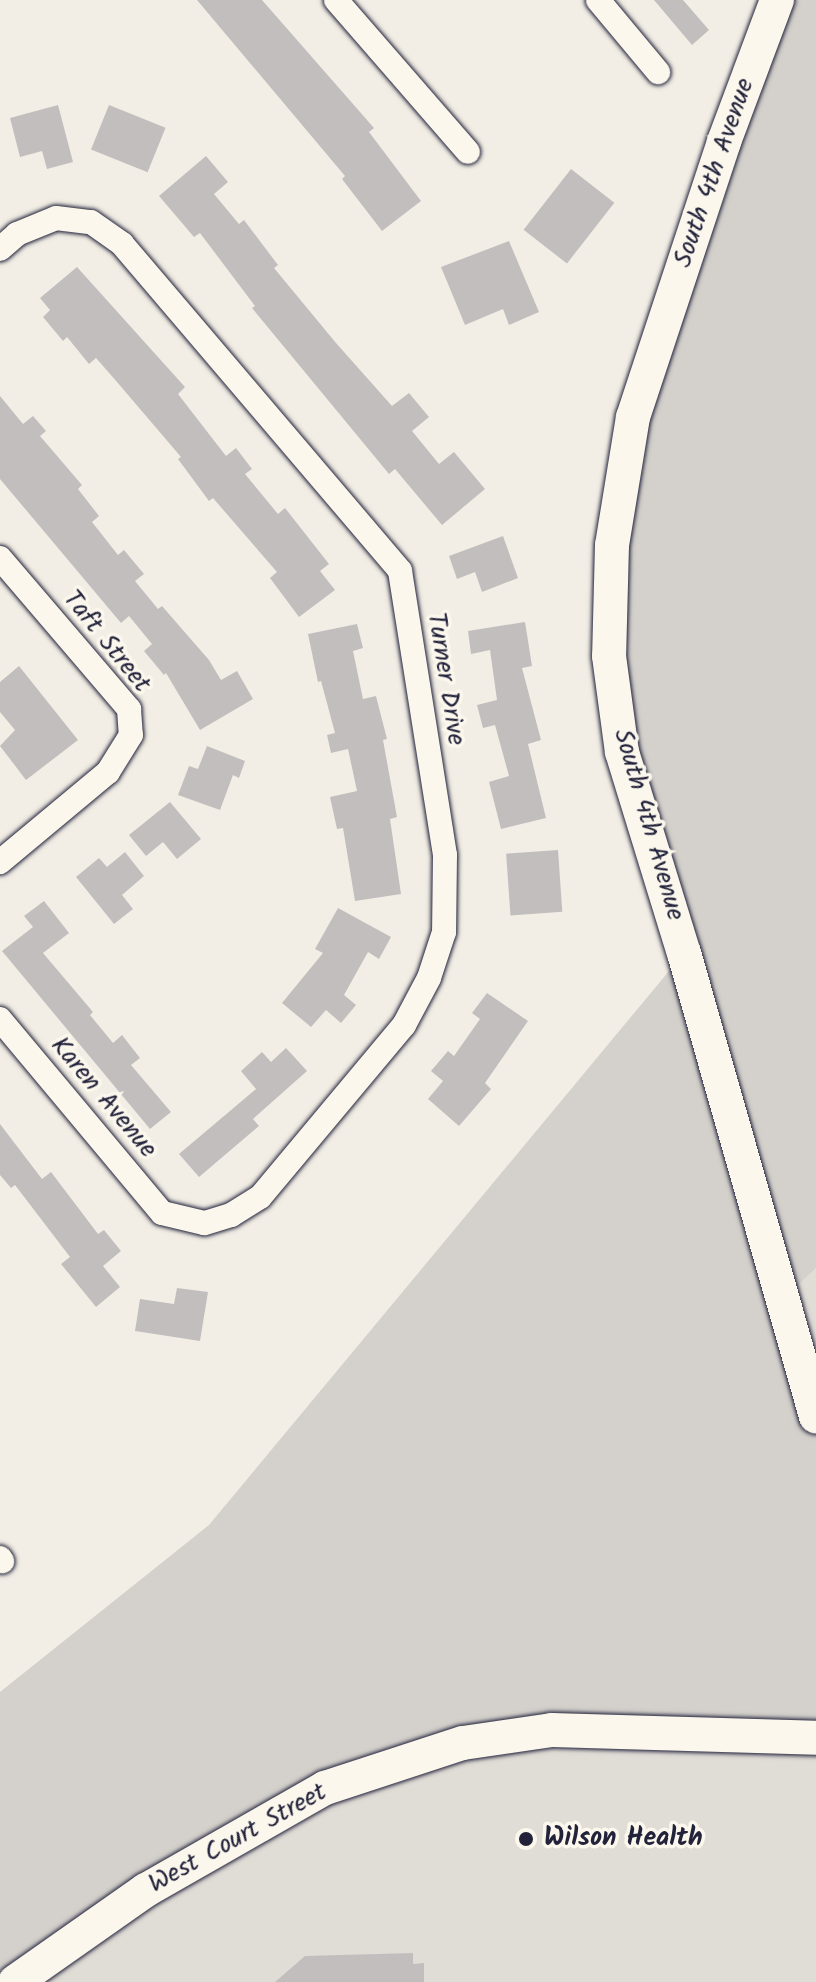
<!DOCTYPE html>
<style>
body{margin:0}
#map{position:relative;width:816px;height:1982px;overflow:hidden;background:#f2eee5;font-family:Kalam,sans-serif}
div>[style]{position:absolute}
.built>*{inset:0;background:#e0dcd6}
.green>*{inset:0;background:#d4d1cc}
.building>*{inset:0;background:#c2bebe;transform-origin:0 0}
.roads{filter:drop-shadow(0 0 2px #22223b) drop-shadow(0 0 2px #22223b)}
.street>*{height:24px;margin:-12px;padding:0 12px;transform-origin:12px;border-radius:12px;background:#fbf7ec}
.secondary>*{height:34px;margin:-17px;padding:0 17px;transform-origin:17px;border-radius:17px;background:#fbf7ec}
.dots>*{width:22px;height:22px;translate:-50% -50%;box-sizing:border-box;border:4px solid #fbf7ec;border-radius:50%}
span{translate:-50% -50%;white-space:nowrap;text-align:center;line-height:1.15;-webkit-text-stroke:7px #fbf7ec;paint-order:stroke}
.street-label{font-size:26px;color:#22223b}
.poi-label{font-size:26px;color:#22223b;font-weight:700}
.left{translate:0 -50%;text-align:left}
</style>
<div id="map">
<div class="built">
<div style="clip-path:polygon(816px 1268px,816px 1417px,783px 1300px)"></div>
<div style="clip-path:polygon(816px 1738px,816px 1982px,15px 1982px,146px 1890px,463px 1743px)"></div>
</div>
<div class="green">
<div style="clip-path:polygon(777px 0,816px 0,816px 1268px,783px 1300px,816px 1417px,816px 1738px,552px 1730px,325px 1788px,0 1982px,0 1692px,209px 1525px,684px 953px,622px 752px,612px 545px)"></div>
</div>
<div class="building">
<div style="clip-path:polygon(197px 0,262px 0,374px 128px,369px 132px,421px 201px,382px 231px,342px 179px,345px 176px)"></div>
<div style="clip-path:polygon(654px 0,683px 0,709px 30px,692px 45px)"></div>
<div style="clip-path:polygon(58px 105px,73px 162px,47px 169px,42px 151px,20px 157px,10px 118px)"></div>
<div style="left:109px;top:105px;width:61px;height:48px;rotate:22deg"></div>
<div style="clip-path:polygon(206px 156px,228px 182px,214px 194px,239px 224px,244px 220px,278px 265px,274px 268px,336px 343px,392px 406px,409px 393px,429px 417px,412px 431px,439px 464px,454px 452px,485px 489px,442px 525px,395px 469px,389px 474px,252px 308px,255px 306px,200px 233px,194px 237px,159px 196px)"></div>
<div style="left:571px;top:169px;width:55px;height:77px;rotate:38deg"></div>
<div style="clip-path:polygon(509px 241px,539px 312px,509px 325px,503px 309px,465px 325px,441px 267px)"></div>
<div style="clip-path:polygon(77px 267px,185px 387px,178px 394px,226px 456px,236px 448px,252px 469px,245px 474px,278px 514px,285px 508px,329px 564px,320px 571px,335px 590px,299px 617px,270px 578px,277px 572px,213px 498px,209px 501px,178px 459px,181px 457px,117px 382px,96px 358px,89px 364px,67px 337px,63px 341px,43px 317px,50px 310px,40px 298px)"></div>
<div style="clip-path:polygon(0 396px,23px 424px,33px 416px,46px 431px,40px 436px,82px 485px,78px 489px,99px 516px,92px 522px,118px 555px,124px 550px,144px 574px,135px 581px,158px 609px,162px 606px,209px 660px,221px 680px,237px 671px,253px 699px,200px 730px,166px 673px,164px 675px,144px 651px,152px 644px,129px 616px,121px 623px,0 479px)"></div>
<div style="clip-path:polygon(503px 536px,518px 578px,482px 592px,475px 572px,457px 579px,449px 556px)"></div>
<div style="clip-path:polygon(525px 622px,532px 666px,522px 668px,541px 740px,528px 744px,546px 818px,501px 829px,489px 782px,509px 776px,495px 725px,483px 728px,477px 705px,497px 700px,490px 650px,471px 654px,468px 631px)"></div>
<div style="clip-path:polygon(357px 624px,363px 648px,353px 651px,363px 699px,376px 696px,387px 739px,383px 740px,397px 817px,390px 819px,401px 894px,355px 901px,343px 828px,337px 829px,330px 797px,357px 791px,348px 749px,331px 753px,327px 735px,335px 733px,321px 681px,318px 682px,308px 634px)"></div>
<div style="clip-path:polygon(19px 666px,78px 740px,26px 780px,0 746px,15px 730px,0 712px,0 682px)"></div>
<div style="clip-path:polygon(207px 746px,245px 761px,239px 778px,233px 775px,220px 810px,178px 795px,189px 766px,198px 769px)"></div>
<div style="clip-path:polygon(170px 802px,201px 839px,177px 859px,163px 842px,146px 856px,129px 835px)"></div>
<div style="left:558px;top:850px;width:62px;height:52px;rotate:86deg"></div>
<div style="clip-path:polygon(125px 852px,144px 876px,122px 895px,133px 909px,114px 924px,76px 877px,99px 858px,107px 867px)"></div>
<div style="clip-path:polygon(44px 901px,69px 933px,43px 953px,93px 1012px,90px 1015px,113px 1043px,122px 1035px,140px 1058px,131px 1065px,171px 1112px,150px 1129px,2px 951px,33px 927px,24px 916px)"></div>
<div style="clip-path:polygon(338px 908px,391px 937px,379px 959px,368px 952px,344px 995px,356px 1005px,341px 1023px,326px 1010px,311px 1027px,282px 1003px,323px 953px,315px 949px)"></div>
<div style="clip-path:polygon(487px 993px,528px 1021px,485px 1083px,491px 1089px,459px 1126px,428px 1099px,443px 1081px,431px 1071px,448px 1051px,454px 1056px,480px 1019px,472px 1013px)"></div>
<div style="clip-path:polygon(286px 1048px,307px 1071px,253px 1119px,259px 1126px,199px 1177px,179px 1154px,256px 1089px,241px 1071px,262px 1052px,271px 1062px)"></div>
<div style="clip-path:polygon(0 1124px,42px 1179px,51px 1172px,98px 1234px,104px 1230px,121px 1251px,103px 1266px,120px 1287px,96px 1307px,61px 1264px,70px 1257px,15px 1185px,11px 1188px,0 1175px)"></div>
<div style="clip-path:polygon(177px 1288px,208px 1292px,200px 1341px,135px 1331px,140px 1299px,174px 1304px)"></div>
<div style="clip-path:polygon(413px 1953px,413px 1964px,424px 1963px,424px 1982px,275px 1982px,305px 1956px)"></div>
</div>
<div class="roads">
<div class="street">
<div style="left:336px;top:0;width:201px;rotate:49deg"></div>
<div style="left:598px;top:0;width:94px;rotate:50.2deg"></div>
<div style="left:0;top:249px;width:23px;rotate:-41deg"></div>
<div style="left:17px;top:234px;width:42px;rotate:-22.3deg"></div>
<div style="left:56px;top:218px;width:35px;rotate:7deg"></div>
<div style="left:91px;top:222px;width:38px;rotate:35deg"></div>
<div style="left:122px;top:244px;width:429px;rotate:49.6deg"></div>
<div style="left:400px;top:571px;width:288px;rotate:81deg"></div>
<div style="left:445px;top:855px;width:77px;rotate:90.7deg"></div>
<div style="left:444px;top:932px;width:48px;rotate:108.1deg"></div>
<div style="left:429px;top:978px;width:53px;rotate:118deg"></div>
<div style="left:404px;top:1025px;width:224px;rotate:129.9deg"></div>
<div style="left:260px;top:1197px;width:34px;rotate:148deg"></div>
<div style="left:231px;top:1215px;width:28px;rotate:163deg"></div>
<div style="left:204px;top:1223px;width:43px;rotate:-166.6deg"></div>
<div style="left:162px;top:1213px;width:253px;rotate:-129.9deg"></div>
<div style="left:0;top:558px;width:199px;rotate:49.5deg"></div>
<div style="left:129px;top:709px;width:26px;rotate:86deg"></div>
<div style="left:131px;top:735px;width:44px;rotate:121.9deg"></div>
<div style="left:108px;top:772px;width:141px;rotate:140.2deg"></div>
<div style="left:0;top:1558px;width:4px;rotate:56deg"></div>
</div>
<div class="secondary">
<div style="left:777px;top:0;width:152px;rotate:110.5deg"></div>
<div style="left:724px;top:142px;width:290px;rotate:108.3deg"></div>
<div style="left:633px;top:417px;width:130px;rotate:99.3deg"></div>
<div style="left:612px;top:545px;width:111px;rotate:91.5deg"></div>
<div style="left:609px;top:656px;width:97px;rotate:82.3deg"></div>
<div style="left:622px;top:752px;width:210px;rotate:72.9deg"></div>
<div style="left:684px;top:953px;width:482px;rotate:74.1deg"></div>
<div style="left:15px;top:1982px;width:160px;rotate:-35.1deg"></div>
<div style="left:146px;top:1890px;width:206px;rotate:-29.7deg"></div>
<div style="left:325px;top:1788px;width:145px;rotate:-18.1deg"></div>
<div style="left:463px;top:1743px;width:90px;rotate:-8.3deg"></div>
<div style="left:552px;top:1730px;width:264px;rotate:1.7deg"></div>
</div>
</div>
<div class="dots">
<div style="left:526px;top:1839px;background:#22223b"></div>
</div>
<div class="street-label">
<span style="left:715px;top:173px;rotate:-71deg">South 4th Avenue</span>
<span style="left:106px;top:642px;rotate:51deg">Taft Street</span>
<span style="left:445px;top:679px;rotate:81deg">Turner Drive</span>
<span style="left:648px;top:825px;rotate:74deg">South 4th Avenue</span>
<span style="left:103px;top:1098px;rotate:50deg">Karen Avenue</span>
<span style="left:238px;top:1839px;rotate:-29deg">West Court Street</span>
</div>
<div class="poi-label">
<span class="left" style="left:544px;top:1839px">Wilson Health</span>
</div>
</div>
